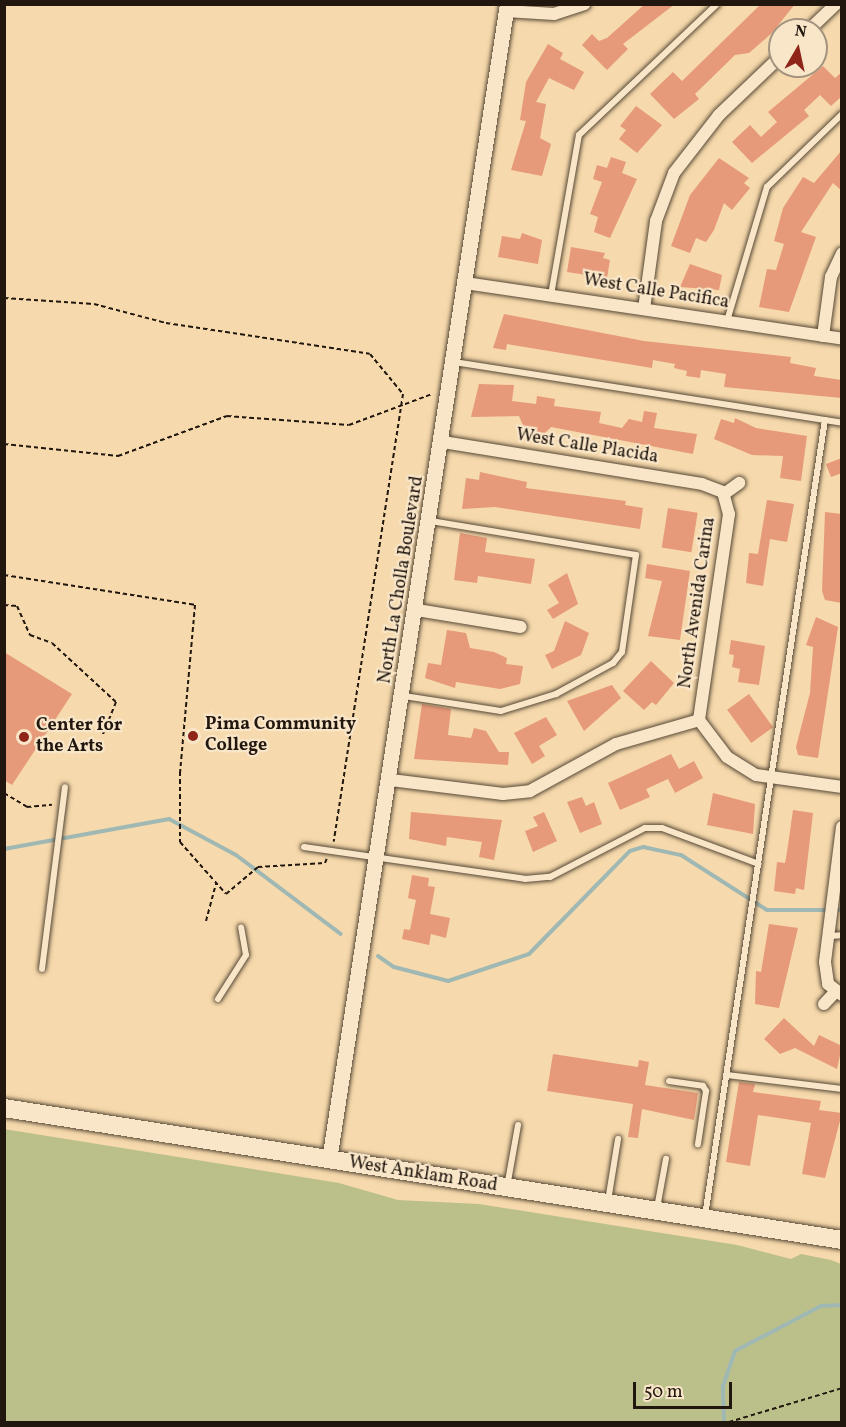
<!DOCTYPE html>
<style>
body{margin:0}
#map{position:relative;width:846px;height:1427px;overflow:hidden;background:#f6d9ac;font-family:Vollkorn,serif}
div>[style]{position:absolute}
.green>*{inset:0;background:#bbc08a}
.stream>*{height:4px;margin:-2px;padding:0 2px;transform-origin:2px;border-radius:2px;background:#a0b8b3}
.building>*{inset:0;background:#e69a79;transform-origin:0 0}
.path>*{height:2px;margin-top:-1px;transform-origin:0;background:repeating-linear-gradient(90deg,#21170f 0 4.5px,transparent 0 7.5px)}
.roads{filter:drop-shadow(0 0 2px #564836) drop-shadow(0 0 2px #564836)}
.service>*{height:6px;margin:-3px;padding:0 3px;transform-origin:3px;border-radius:3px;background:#f9e6c9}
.minor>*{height:12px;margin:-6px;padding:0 6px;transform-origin:6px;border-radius:6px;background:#f9e6c9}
.tertiary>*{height:15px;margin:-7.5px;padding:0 7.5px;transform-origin:7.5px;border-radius:7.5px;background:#f9e6c9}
.secondary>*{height:18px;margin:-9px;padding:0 9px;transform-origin:9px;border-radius:9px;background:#f9e6c9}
.dots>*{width:16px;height:16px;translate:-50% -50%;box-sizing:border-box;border:3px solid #f9e6c9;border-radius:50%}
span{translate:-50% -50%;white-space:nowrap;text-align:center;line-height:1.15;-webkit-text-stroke:4.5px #f9e6c9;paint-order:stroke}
.street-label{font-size:18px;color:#21170f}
.poi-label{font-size:18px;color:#21170f;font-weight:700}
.left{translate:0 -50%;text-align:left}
.frame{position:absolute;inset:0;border:6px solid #21170f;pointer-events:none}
.north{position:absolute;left:768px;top:18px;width:60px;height:60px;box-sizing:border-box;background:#f9e6c9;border:2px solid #a3937f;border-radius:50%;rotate:9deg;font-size:16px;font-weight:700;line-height:24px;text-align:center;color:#21170f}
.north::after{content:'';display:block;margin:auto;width:21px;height:27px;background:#8f2418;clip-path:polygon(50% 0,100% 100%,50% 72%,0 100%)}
.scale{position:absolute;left:633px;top:1382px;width:99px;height:27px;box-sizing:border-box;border:3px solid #21170f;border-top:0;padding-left:8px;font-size:18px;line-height:21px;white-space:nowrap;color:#21170f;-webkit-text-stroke:4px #f9e6c9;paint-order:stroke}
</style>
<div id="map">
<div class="green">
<div style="clip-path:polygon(4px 1129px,339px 1183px,398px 1200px,479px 1204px,737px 1245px,791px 1259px,801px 1254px,831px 1260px,841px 1264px,841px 1422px,5px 1422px)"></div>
</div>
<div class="stream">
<div style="left:4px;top:849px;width:168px;rotate:-10.3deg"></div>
<div style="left:169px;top:819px;width:76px;rotate:28.2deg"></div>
<div style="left:236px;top:855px;width:131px;rotate:37deg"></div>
<div style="left:378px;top:956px;width:19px;rotate:35deg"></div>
<div style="left:394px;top:967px;width:56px;rotate:14.5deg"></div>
<div style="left:448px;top:981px;width:85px;rotate:-18.4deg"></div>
<div style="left:529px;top:954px;width:144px;rotate:-45.6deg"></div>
<div style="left:630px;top:851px;width:14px;rotate:-17deg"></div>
<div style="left:643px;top:847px;width:39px;rotate:12deg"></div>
<div style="left:681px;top:855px;width:102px;rotate:32.6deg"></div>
<div style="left:767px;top:910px;width:75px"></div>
<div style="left:724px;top:1422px;width:36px;rotate:-92deg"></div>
<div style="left:723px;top:1386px;width:37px;rotate:-71deg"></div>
<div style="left:735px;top:1351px;width:97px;rotate:-27.6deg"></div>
<div style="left:821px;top:1306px;width:21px;rotate:-3deg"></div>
</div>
<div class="building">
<div style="clip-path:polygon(645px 4px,675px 4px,623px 44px,628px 49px,607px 70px,582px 45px,592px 34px,599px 41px,607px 38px)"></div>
<div style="clip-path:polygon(761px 4px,795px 4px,772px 33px,749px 53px,735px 55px,695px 94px,699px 99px,674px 119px,650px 94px,673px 72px,682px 81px)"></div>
<div style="clip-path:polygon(548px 44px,563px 53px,560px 59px,584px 72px,574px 90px,549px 78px,536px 102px,546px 104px,540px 138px,551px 144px,542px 176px,511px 170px,526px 121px,520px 120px,526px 82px)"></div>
<div style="clip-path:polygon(823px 66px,835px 78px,842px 72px,842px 96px,831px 106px,820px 95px,804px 110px,809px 116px,752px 163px,732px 142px,750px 125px,761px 137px,777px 122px,768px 112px)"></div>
<div style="clip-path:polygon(636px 106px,662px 125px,637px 153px,619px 139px,626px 130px,620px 126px)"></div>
<div style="clip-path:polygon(842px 150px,842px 191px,833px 183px,801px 232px,816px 237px,789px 312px,759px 307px,767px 269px,776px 270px,784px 244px,774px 241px,783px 208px,803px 177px,814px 183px)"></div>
<div style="clip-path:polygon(611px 157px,626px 162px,622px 173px,637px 179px,610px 238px,594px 232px,598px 217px,590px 214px,602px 182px,593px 179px,597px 165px,607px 168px)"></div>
<div style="clip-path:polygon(719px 158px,749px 178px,744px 183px,750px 188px,732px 210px,724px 203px,714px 230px,706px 242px,696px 238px,690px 253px,671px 246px,690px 195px)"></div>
<div style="clip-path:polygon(522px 233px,542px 240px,538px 264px,498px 257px,502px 236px,520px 239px)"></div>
<div style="clip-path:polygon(571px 247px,605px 253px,603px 258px,610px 260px,607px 278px,567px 272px)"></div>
<div style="clip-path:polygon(690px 264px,722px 275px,719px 290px,680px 287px)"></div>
<div style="clip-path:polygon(504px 314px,644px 341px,791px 357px,790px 363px,816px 368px,814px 376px,842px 380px,842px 398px,724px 387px,726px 374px,701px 370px,700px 378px,686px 376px,687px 371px,674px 368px,675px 364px,653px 360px,652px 368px,507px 344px,506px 350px,493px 348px)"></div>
<div style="clip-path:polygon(479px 384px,514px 385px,512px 401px,536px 404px,537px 396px,555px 399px,554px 406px,601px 412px,599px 423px,622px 428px,629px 419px,642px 422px,644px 411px,657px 413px,654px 428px,697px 434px,693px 454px,551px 427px,545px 433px,525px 430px,519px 416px,471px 417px)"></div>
<div style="clip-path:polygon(735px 418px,756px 428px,807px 436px,801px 481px,780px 478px,783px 456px,752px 455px,714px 439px,721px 419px,734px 423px)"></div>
<div style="clip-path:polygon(842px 458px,842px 473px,831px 477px,826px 464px)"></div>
<div style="clip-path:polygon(480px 472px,527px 482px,526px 488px,626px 501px,625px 505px,643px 508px,640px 529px,495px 507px,462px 509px,466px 478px,479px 480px)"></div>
<div style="clip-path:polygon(767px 500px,794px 504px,787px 542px,770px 539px,763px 586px,746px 583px,749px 553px,758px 554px)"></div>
<div style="left:668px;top:508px;width:30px;height:40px;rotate:9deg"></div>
<div style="clip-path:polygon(825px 512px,842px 514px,842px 603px,825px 600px,822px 591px)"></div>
<div style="clip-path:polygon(460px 533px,487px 538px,485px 552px,535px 559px,531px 584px,478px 576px,477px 583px,454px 580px)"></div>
<div style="clip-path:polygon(647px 564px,690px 571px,680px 640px,648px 636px,662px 581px,645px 578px)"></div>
<div style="clip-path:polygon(567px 573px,578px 604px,553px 619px,547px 610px,559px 603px,548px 585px)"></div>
<div style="clip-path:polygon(816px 617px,838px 627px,818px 758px,798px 755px,796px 747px,810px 693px,813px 647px,806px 645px)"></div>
<div style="clip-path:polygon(565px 621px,589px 633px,581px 655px,552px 669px,545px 655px,554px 651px)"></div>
<div style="clip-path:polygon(447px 630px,466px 633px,470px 648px,494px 652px,507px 658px,506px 664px,523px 666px,520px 684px,500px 689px,456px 682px,455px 688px,425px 678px,428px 663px,441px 665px)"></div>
<div style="clip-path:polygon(731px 640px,765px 646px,759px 685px,738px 682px,740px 669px,732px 667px,734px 655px,729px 654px)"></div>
<div style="clip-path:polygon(4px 652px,72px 694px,12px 785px,4px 780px)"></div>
<div style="clip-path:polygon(651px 661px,674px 683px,656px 705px,652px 702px,644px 710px,623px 691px)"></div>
<div style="clip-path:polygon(612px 685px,621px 698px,584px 731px,567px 701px)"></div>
<div style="left:749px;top:694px;width:41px;height:27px;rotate:54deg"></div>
<div style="clip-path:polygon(422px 704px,451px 709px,448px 735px,471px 738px,474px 728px,486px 731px,499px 752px,509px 752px,508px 765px,414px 759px)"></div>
<div style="clip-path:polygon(546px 717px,557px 735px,539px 746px,545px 756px,532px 764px,514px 733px)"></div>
<div style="clip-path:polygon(671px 754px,679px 769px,694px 761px,703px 778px,675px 793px,668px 779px,646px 789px,650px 797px,620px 810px,608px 783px)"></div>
<div style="clip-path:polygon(713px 793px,755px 804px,753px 834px,707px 825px)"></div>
<div style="clip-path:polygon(582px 797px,586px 806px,594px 802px,602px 824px,580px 833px,567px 802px)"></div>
<div style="clip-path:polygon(793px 810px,813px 813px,804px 890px,796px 888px,795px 894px,774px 891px,777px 862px,785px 863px,787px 852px)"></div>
<div style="clip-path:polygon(411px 812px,502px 820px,494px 860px,479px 857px,482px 842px,447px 837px,446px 846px,409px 839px)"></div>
<div style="clip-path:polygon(544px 812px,557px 841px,533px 852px,525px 831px,538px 826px,533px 817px)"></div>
<div style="clip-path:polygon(412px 875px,429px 878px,428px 886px,435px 887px,430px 914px,450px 918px,446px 938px,431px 934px,429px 945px,402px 939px,404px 929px,410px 930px,416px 900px,408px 898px)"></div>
<div style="clip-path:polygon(769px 924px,798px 928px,779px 1008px,755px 1004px,756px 971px,761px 972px)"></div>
<div style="clip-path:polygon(784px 1018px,814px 1046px,819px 1035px,842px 1046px,837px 1069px,795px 1048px,780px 1054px,764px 1039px)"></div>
<div style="clip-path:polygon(553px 1054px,638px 1067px,639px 1060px,649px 1062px,645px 1085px,698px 1093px,694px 1120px,642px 1109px,638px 1138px,628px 1137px,633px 1104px,547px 1091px)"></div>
<div style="clip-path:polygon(739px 1082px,755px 1084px,753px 1092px,821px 1101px,819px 1110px,842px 1113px,825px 1178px,802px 1174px,811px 1123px,758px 1115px,750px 1166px,726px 1162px)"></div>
</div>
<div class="path">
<div style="left:4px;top:298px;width:90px;rotate:3.8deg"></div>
<div style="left:94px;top:304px;width:74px;rotate:14.8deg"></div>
<div style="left:166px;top:323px;width:206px;rotate:8.6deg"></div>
<div style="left:370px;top:354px;width:52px;rotate:50.5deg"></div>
<div style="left:403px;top:394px;width:453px;rotate:98.8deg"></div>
<div style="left:4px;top:444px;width:115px;rotate:6deg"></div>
<div style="left:118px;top:456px;width:116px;rotate:-20.2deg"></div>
<div style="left:227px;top:416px;width:122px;rotate:4.2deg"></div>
<div style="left:349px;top:425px;width:89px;rotate:-20.5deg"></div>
<div style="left:4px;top:575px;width:193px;rotate:8.9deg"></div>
<div style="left:195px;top:605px;width:168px;rotate:95.1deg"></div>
<div style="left:180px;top:772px;width:70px;rotate:90deg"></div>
<div style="left:180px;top:842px;width:69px;rotate:48.5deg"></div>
<div style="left:226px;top:894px;width:42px;rotate:-40.2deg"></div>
<div style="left:258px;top:867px;width:67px;rotate:-3.4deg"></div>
<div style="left:325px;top:863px;width:5px;rotate:-68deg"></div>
<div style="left:4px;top:605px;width:13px;rotate:4deg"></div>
<div style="left:17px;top:606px;width:32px;rotate:66deg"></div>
<div style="left:30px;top:635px;width:23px;rotate:20deg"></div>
<div style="left:52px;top:643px;width:87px;rotate:42.7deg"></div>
<div style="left:116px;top:702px;width:35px;rotate:112deg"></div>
<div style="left:4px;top:793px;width:27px;rotate:31deg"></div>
<div style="left:27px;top:807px;width:25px;rotate:-5deg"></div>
<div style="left:206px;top:921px;width:39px;rotate:-75deg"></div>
<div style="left:729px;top:1422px;width:118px;rotate:-16.7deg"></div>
</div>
<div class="roads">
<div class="service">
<div style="left:551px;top:295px;width:162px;rotate:-80.1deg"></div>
<div style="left:579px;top:135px;width:190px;rotate:-43.5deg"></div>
<div style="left:727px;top:321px;width:140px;rotate:-73.4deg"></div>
<div style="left:767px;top:187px;width:105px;rotate:-44.2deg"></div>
<div style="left:454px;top:362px;width:393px;rotate:8.9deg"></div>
<div style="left:404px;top:696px;width:98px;rotate:8.8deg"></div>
<div style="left:501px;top:711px;width:58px;rotate:-17.2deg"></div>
<div style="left:556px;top:694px;width:65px;rotate:-28.5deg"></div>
<div style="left:613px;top:663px;width:14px;rotate:-51deg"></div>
<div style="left:622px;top:652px;width:98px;rotate:-81.8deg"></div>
<div style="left:636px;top:555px;width:208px;rotate:-170.6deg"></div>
<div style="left:304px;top:847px;width:223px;rotate:8.2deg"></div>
<div style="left:525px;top:879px;width:25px;rotate:-5deg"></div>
<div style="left:550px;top:877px;width:107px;rotate:-27.3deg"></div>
<div style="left:645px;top:828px;width:17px"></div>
<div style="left:662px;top:828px;width:103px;rotate:20.4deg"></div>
<div style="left:829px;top:936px;width:13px;rotate:-4deg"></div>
<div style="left:42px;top:969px;width:183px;rotate:-82.8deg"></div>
<div style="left:218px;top:999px;width:52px;rotate:-57.5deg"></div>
<div style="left:246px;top:955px;width:28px;rotate:-100deg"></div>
<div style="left:727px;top:1075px;width:116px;rotate:6.9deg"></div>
<div style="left:669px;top:1081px;width:34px;rotate:8deg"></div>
<div style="left:703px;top:1086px;width:6px;rotate:59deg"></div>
<div style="left:706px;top:1091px;width:54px;rotate:98.6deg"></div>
<div style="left:507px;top:1187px;width:63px;rotate:-79.9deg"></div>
<div style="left:608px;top:1201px;width:63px;rotate:-80.8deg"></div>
<div style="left:657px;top:1208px;width:50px;rotate:-79.6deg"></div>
<div style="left:705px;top:1216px;width:805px;rotate:-81.43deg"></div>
</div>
<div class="minor">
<div style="left:506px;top:11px;width:48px;rotate:3.6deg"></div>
<div style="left:554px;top:14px;width:32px;rotate:-18deg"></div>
<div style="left:809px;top:30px;width:37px;rotate:-44deg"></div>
<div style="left:465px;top:283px;width:381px;rotate:8.4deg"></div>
<div style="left:644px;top:309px;width:89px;rotate:-82.2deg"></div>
<div style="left:656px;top:221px;width:51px;rotate:-69.4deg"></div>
<div style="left:674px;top:173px;width:73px;rotate:-52.2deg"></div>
<div style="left:719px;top:115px;width:84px;rotate:-43.6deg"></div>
<div style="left:823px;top:336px;width:60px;rotate:-82.3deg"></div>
<div style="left:831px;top:277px;width:26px;rotate:-65deg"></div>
<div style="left:443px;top:442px;width:262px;rotate:9.2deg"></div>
<div style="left:702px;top:484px;width:22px;rotate:21deg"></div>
<div style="left:723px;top:492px;width:23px;rotate:75deg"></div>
<div style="left:729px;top:514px;width:208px;rotate:98.3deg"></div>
<div style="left:724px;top:494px;width:19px;rotate:-36deg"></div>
<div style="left:417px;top:610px;width:105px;rotate:9.3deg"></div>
<div style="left:391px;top:780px;width:113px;rotate:7.1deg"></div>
<div style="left:503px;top:794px;width:27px;rotate:-6deg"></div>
<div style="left:530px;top:791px;width:98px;rotate:-28.7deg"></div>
<div style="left:616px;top:744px;width:86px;rotate:-16.1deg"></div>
<div style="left:699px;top:720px;width:46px;rotate:52.9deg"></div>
<div style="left:727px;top:757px;width:34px;rotate:32deg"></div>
<div style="left:756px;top:775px;width:87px;rotate:7.9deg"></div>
<div style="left:842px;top:827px;width:136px;rotate:97.2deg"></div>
<div style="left:825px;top:962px;width:22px;rotate:82deg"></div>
<div style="left:828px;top:984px;width:18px;rotate:38deg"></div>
<div style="left:824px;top:1004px;width:18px;rotate:-47deg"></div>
</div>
<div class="tertiary">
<div style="left:329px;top:1160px;width:1170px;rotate:-81.25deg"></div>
</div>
<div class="secondary">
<div style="left:4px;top:1108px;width:848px;rotate:8.95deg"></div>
</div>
</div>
<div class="dots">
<div style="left:193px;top:736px;background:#8f2418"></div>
<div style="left:24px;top:737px;background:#8f2418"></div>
</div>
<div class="street-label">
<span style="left:656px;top:292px;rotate:9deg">West Calle Pacifica</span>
<span style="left:587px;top:447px;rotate:9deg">West Calle Placida</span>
<span style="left:402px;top:580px;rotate:-81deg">North La Cholla Boulevard</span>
<span style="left:698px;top:603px;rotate:-82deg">North Avenida Carina</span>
<span style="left:423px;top:1175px;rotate:9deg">West Anklam Road</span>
</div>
<div class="poi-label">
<span class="left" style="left:205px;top:736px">Pima Community<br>College</span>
<span class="left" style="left:36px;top:737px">Center for<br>the Arts</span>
</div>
<div class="frame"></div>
<div class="north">N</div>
<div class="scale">50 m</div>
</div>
